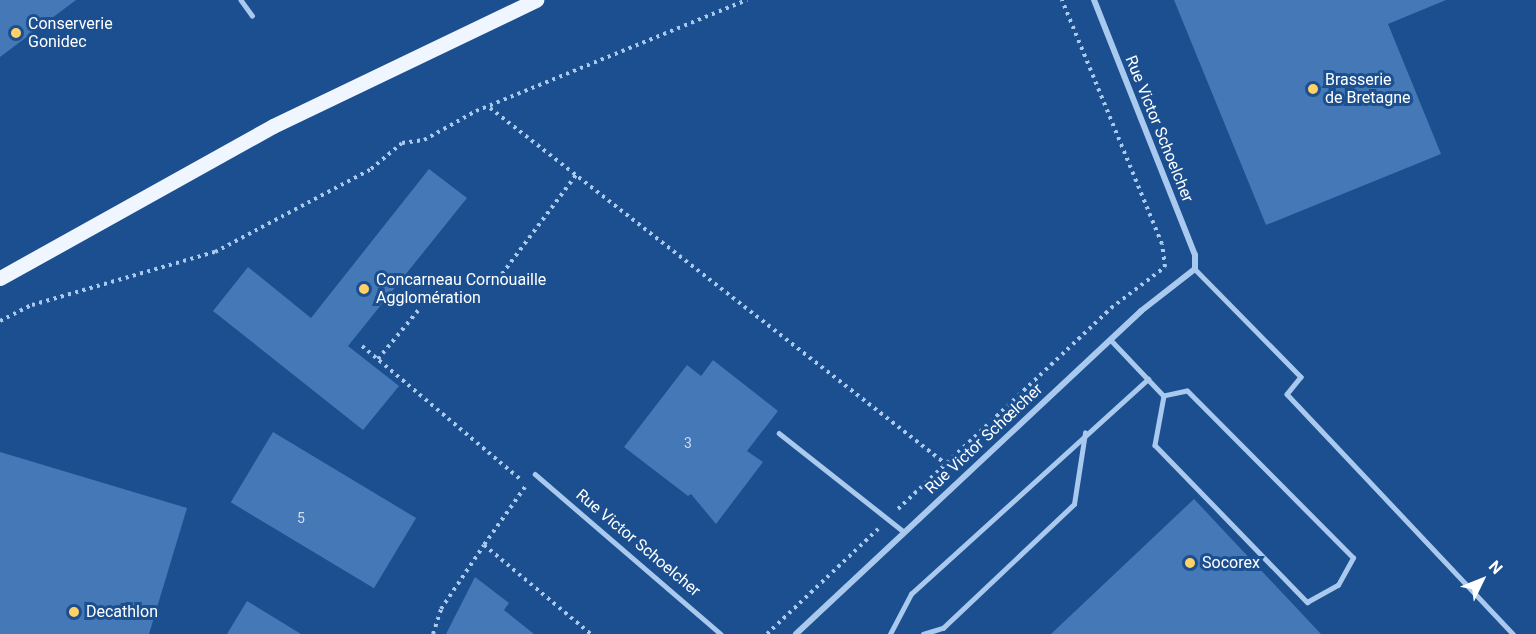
<!DOCTYPE html>
<meta charset="utf-8">
<style>
body{margin:0}
#map{position:relative;width:1536px;height:634px;overflow:hidden;background:#1b4f8f;font-family:Roboto,sans-serif}
div>[style]{position:absolute}
.building>*{inset:0;background:#4478b7;transform-origin:0 0}
.path>*{height:4px;margin-top:-2px;transform-origin:0;background:repeating-linear-gradient(90deg,#a9c9ee 0 3px,transparent 0 7.5px)}
.lane>*{height:4.5px;margin:-2.25px;padding:0 2.25px;transform-origin:2.25px;border-radius:2.25px;background:#a9c9ee}
.street>*{height:6px;margin:-3px;padding:0 3px;transform-origin:3px;border-radius:3px;background:#a9c9ee}
.primary>*{height:15px;margin:-7.5px;padding:0 7.5px;transform-origin:7.5px;border-radius:7.5px;background:#f0f6ff}
.dots>*{width:16px;height:16px;translate:-50% -50%;box-sizing:border-box;border:3px solid #1b4f8f;border-radius:50%}
span{translate:-50% -50%;white-space:nowrap;text-align:center;line-height:1.15;-webkit-text-stroke:6px #1b4f8f;paint-order:stroke}
.number-label{font-size:14px;color:#d0dded}
.number-label span{-webkit-text-stroke-width:0}
.poi-label{font-size:16px;color:#fff}
.left{translate:0 -50%;text-align:left}
.street-label{font-size:16px;color:#fff}
.north{position:absolute;left:1452px;top:550px;width:60px;height:60px;-webkit-text-stroke:4px #1b4f8f;paint-order:stroke;rotate:47deg;font-size:16px;font-weight:700;line-height:24px;text-align:center;color:#fff}
.north::after{content:'';display:block;margin:auto;width:21px;height:27px;background:#fff;clip-path:polygon(50% 0,100% 100%,50% 72%,0 100%)}
</style>
<div id="map">
<div class="building">
<div style="clip-path:polygon(0 0,76px 0,0 57px)"></div>
<div style="clip-path:polygon(1174px 0,1446px 0,1388px 24px,1441px 154px,1266px 225px)"></div>
<div style="clip-path:polygon(429px 169px,467px 198px,348px 346px,399px 386px,363px 430px,213px 311px,248px 267px,311px 318px)"></div>
<div style="clip-path:polygon(713px 360px,778px 411px,747px 451px,763px 462px,716px 524px,691px 494px,688px 496px,624px 447px,687px 365px,701px 376px)"></div>
<div style="left:273px;top:432px;width:167px;height:82px;rotate:31deg"></div>
<div style="clip-path:polygon(0 452px,187px 508px,149px 634px,0 634px)"></div>
<div style="clip-path:polygon(1194px 499px,1321px 634px,1051px 634px)"></div>
<div style="clip-path:polygon(475px 577px,509px 603px,504px 610px,534px 634px,446px 634px)"></div>
<div style="clip-path:polygon(247px 601px,301px 634px,227px 634px)"></div>
</div>
<div class="path">
<div style="left:490px;top:108px;width:579px;rotate:37.98deg"></div>
<div style="left:502px;top:274px;width:124px;rotate:-53.2deg"></div>
<div style="left:0;top:321px;width:36px;rotate:-27deg"></div>
<div style="left:32px;top:305px;width:191px;rotate:-16.2deg"></div>
<div style="left:215px;top:252px;width:177px;rotate:-28deg"></div>
<div style="left:371px;top:169px;width:40px;rotate:-40deg"></div>
<div style="left:402px;top:143px;width:22px;rotate:-8deg"></div>
<div style="left:424px;top:140px;width:60px;rotate:-29.1deg"></div>
<div style="left:476px;top:111px;width:293px;rotate:-22.3deg"></div>
<div style="left:362px;top:346px;width:207px;rotate:40.1deg"></div>
<div style="left:378px;top:359px;width:67px;rotate:-50.4deg"></div>
<div style="left:525px;top:487px;width:71px;rotate:125.3deg"></div>
<div style="left:484px;top:545px;width:139px;rotate:39.8deg"></div>
<div style="left:898px;top:509px;width:293px;rotate:-43.3deg"></div>
<div style="left:1111px;top:308px;width:68px;rotate:-37.2deg"></div>
<div style="left:1165px;top:267px;width:23px;rotate:-97deg"></div>
<div style="left:1162px;top:244px;width:264px;rotate:-112.3deg"></div>
<div style="left:433px;top:634px;width:26px;rotate:-72deg"></div>
<div style="left:441px;top:609px;width:77px;rotate:-56.1deg"></div>
<div style="left:767px;top:634px;width:153px;rotate:-43.4deg"></div>
</div>
<div class="lane">
<div style="left:241px;top:0;width:19px;rotate:54deg"></div>
<div style="left:1195px;top:269px;width:151px;rotate:45.5deg"></div>
<div style="left:1301px;top:377px;width:22px;rotate:129deg"></div>
<div style="left:1287px;top:394px;width:330px;rotate:46.7deg"></div>
<div style="left:1111px;top:340px;width:77px;rotate:46.6deg"></div>
<div style="left:1164px;top:396px;width:50px;rotate:100.4deg"></div>
<div style="left:1155px;top:445px;width:219px;rotate:45.9deg"></div>
<div style="left:1307px;top:602px;width:35px;rotate:-29deg"></div>
<div style="left:1338px;top:585px;width:31px;rotate:-61deg"></div>
<div style="left:1353px;top:558px;width:235px;rotate:-134.8deg"></div>
<div style="left:1187px;top:391px;width:24px;rotate:168deg"></div>
<div style="left:779px;top:433px;width:158px;rotate:38.3deg"></div>
<div style="left:535px;top:474px;width:245px;rotate:40.7deg"></div>
<div style="left:890px;top:634px;width:45px;rotate:-62.3deg"></div>
<div style="left:911px;top:594px;width:320px;rotate:-42.2deg"></div>
<div style="left:923px;top:634px;width:21px;rotate:-17deg"></div>
<div style="left:943px;top:628px;width:180px;rotate:-43.4deg"></div>
<div style="left:1074px;top:504px;width:72px;rotate:-81.2deg"></div>
</div>
<div class="street">
<div style="left:796px;top:634px;width:473px;rotate:-43.1deg"></div>
<div style="left:1141px;top:311px;width:68px;rotate:-37.9deg"></div>
<div style="left:1195px;top:269px;width:14px;rotate:-90deg"></div>
<div style="left:1195px;top:255px;width:274px;rotate:-111.6deg"></div>
</div>
<div class="primary">
<div style="left:0;top:278px;width:312px;rotate:-29.1deg"></div>
<div style="left:273px;top:126px;width:292px;rotate:-25.6deg"></div>
</div>
<div class="dots">
<div style="left:16px;top:33px;background:#ffd166"></div>
<div style="left:1313px;top:89px;background:#ffd166"></div>
<div style="left:364px;top:289px;background:#ffd166"></div>
<div style="left:1190px;top:563px;background:#ffd166"></div>
<div style="left:74px;top:612px;background:#ffd166"></div>
</div>
<div class="number-label">
<span style="left:688px;top:443px">3</span>
<span style="left:301px;top:518px">5</span>
</div>
<div class="poi-label">
<span class="left" style="left:28px;top:33px">Conserverie<br>Gonidec</span>
<span class="left" style="left:1325px;top:89px">Brasserie<br>de Bretagne</span>
<span class="left" style="left:376px;top:289px">Concarneau Cornouaille<br>Agglomération</span>
<span class="left" style="left:1202px;top:563px">Socorex</span>
<span class="left" style="left:86px;top:612px">Decathlon</span>
</div>
<div class="street-label">
<span style="left:1159px;top:129px;rotate:68deg">Rue Victor Schoelcher</span>
<span style="left:984px;top:439px;rotate:-43deg">Rue Victor Schœlcher</span>
<span style="left:638px;top:543px;rotate:40deg">Rue Victor Schoelcher</span>
</div>
<div class="north">N</div>
</div>
